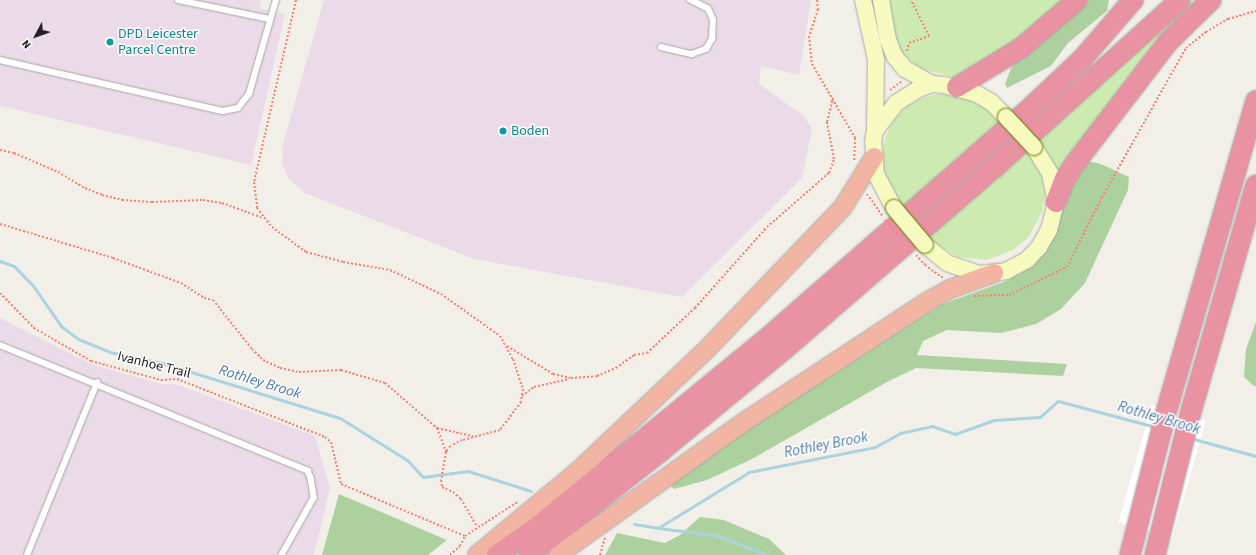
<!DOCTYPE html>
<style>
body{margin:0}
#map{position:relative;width:1256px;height:555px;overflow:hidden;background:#f2efe9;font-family:"Source Sans 3",sans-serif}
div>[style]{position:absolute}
.industrial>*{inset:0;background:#ebdbe8}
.grass>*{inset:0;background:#cdebb0}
.forest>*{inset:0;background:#add19e}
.pier>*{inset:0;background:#fff;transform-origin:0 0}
.stream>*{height:3px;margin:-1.5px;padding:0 1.5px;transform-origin:1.5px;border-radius:1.5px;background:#aad3df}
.path>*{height:2px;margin-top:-1px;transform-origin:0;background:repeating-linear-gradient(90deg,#fa8072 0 2px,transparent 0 4px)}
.roads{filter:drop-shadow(0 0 1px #a9a9a9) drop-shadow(0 0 1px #a9a9a9)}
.service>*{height:5.5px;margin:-2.75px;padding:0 2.75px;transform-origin:2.75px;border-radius:2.75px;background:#fff}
.secondary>*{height:16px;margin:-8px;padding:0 8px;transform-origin:8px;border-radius:8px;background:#f7fabf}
.trunk>*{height:18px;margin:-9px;padding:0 9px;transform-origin:9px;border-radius:9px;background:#f2b4a3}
.motorway>*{height:20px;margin:-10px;padding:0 10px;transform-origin:10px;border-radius:10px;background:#e892a2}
.path-bridge>*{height:2px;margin-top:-1px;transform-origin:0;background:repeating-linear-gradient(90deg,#fa8072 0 2px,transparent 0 4px)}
.bridges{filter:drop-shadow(0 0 1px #707d05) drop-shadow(0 0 1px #707d05)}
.secondary-bridge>*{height:16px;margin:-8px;padding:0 8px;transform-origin:8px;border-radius:8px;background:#f7fabf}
.dots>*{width:11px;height:11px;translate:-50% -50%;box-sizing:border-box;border:2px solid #fff;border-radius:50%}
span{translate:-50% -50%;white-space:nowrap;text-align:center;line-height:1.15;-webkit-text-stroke:3px #fff;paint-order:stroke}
.culture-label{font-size:14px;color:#0d838f}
.left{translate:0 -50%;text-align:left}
.street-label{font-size:14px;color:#222}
.water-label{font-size:15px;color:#4a7aab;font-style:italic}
.north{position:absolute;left:16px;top:16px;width:40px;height:40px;-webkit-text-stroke:3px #fff;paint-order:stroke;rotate:229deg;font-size:11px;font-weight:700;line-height:16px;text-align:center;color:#222}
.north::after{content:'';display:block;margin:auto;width:14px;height:18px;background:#222;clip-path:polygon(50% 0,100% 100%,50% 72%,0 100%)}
</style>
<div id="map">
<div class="industrial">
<div style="clip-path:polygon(0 0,261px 0,260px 8px,285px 14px,251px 165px,0 106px)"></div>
<div style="clip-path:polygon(324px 0,811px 0,799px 75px,761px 66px,759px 84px,804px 116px,812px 129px,802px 178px,682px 297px,474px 259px,305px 193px,288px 178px,282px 164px,283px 144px)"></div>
<div style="clip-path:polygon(0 318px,91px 364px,161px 384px,176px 384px,315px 436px,330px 488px,314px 555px,0 555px)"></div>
</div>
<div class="grass">
<div style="clip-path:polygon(886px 0,1066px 0,1028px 33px,958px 78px,921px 69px,902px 53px,895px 41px)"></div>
<div style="clip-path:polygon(1191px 0,1201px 0,1135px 71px,1058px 172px,1039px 137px)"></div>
<div style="clip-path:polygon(944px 93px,982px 104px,1002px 122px,949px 164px,904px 208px,893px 195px,884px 177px,881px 158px,885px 138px,894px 120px,907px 106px,925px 97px)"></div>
<div style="clip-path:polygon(1026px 149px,1041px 174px,1045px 193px,1042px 212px,1028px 238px,1013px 250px,987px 260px,958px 257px,934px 242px,928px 235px)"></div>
</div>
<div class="forest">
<div style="clip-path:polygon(1088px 0,1109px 0,1107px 11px,1068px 43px,1051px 66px,1007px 88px,1005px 84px,1012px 66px)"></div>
<div style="clip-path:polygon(1087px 161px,1101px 164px,1129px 177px,1128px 190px,1085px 283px,1061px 309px,1036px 324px,1001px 333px,947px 330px,923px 341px,917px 355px,1067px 364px,1063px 376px,916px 368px,887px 382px,752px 459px,707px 480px,674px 489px,667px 482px,940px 305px,1006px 281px,1030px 268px,1052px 241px,1067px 195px)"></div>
<div style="clip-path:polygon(1256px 322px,1256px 386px,1254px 386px,1244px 377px,1246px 349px)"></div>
<div style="clip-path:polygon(339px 494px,447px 540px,428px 555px,322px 555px)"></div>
<div style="clip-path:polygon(700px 517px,724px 520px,769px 539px,786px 555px,605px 555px,617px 533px,665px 543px,680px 535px)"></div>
</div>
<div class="pier">
<div style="left:1152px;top:405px;width:56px;height:122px;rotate:16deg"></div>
</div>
<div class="stream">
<div style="left:0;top:261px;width:15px;rotate:20deg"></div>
<div style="left:14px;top:266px;width:29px;rotate:46deg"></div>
<div style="left:34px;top:287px;width:47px;rotate:55.3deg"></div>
<div style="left:61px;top:326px;width:21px;rotate:37deg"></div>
<div style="left:78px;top:339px;width:35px;rotate:22deg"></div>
<div style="left:110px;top:352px;width:53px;rotate:11.9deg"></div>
<div style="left:162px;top:363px;width:186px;rotate:17.2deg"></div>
<div style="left:340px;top:418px;width:79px;rotate:32.1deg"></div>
<div style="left:407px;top:460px;width:23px;rotate:47deg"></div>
<div style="left:423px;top:477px;width:45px;rotate:-7.6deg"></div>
<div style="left:468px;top:471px;width:66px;rotate:17.6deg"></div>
<div style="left:1190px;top:438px;width:68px;rotate:15.3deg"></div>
<div style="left:634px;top:524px;width:24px;rotate:9deg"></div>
<div style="left:658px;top:528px;width:107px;rotate:-31.6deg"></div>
<div style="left:749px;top:472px;width:128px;rotate:-11.2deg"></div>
<div style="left:875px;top:447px;width:29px;rotate:-29deg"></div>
<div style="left:900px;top:433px;width:33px;rotate:-12deg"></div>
<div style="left:932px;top:426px;width:24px;rotate:19deg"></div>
<div style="left:955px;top:434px;width:41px;rotate:-19.7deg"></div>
<div style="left:994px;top:420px;width:46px;rotate:-3.7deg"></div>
<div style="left:1040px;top:417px;width:24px;rotate:-42deg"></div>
<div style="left:1058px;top:401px;width:101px;rotate:14.9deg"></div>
<div style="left:658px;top:528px;width:57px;rotate:7deg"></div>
<div style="left:715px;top:535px;width:57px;rotate:20.7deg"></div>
</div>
<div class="path">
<div style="left:296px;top:0;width:187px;rotate:103deg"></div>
<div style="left:254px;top:182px;width:26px;rotate:83deg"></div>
<div style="left:257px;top:208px;width:24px;rotate:52deg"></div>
<div style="left:272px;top:227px;width:42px;rotate:36.3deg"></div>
<div style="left:306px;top:252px;width:38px;rotate:15deg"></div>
<div style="left:343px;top:262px;width:48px;rotate:9.7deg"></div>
<div style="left:390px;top:270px;width:56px;rotate:25.2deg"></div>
<div style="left:441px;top:294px;width:72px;rotate:35.4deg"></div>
<div style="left:500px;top:336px;width:26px;rotate:61deg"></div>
<div style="left:513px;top:359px;width:32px;rotate:72deg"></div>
<div style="left:523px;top:389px;width:13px;rotate:99deg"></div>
<div style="left:521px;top:402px;width:35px;rotate:127deg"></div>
<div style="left:500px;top:430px;width:39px;rotate:165deg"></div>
<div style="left:462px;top:440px;width:13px;rotate:153deg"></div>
<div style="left:450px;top:446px;width:7px;rotate:124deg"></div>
<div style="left:446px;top:452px;width:28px;rotate:100deg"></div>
<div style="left:441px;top:480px;width:7px;rotate:82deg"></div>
<div style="left:442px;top:487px;width:12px;rotate:24deg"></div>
<div style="left:453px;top:492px;width:11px;rotate:41deg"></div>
<div style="left:461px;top:499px;width:32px;rotate:60deg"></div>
<div style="left:817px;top:0;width:9px;rotate:84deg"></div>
<div style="left:818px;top:9px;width:28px;rotate:108deg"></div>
<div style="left:809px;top:36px;width:28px;rotate:84deg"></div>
<div style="left:812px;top:64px;width:86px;rotate:59.8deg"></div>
<div style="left:855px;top:138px;width:23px;rotate:92deg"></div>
<div style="left:907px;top:51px;width:8px;rotate:-76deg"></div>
<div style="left:909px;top:43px;width:21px;rotate:-19deg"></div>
<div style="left:929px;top:36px;width:40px;rotate:-116.6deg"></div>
<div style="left:890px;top:90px;width:14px;rotate:-36deg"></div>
<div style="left:0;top:150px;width:14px;rotate:12deg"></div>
<div style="left:14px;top:153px;width:48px;rotate:23.4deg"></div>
<div style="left:58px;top:172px;width:31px;rotate:31deg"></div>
<div style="left:85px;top:188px;width:18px;rotate:22deg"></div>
<div style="left:102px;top:195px;width:21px;rotate:14deg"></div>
<div style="left:122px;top:200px;width:30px;rotate:4deg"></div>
<div style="left:152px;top:202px;width:51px;rotate:-2.2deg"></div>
<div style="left:203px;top:200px;width:19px;rotate:9deg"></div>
<div style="left:222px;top:203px;width:44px;rotate:20.1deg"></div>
<div style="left:867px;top:194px;width:28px;rotate:55deg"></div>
<div style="left:0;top:224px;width:118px;rotate:16.7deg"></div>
<div style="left:113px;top:258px;width:72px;rotate:20.2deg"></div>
<div style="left:181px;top:283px;width:27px;rotate:33deg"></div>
<div style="left:204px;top:298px;width:9px;rotate:13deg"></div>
<div style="left:213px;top:300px;width:63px;rotate:51.5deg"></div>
<div style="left:252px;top:349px;width:16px;rotate:45deg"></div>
<div style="left:263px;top:360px;width:19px;rotate:25deg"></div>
<div style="left:280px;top:368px;width:19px;rotate:12deg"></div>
<div style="left:299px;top:372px;width:42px;rotate:-2.7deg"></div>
<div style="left:341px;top:370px;width:46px;rotate:16.5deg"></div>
<div style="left:385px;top:383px;width:69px;rotate:40.9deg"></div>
<div style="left:437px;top:428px;width:26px;rotate:69deg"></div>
<div style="left:925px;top:265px;width:22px;rotate:36deg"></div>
<div style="left:0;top:293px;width:49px;rotate:45.8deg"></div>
<div style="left:34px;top:328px;width:66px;rotate:30.1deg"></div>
<div style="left:91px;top:361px;width:73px;rotate:15.2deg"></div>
<div style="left:161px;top:380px;width:16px;rotate:-4deg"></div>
<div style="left:177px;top:379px;width:159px;rotate:21.4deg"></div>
<div style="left:325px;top:437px;width:8px;rotate:40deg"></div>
<div style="left:331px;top:442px;width:43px;rotate:76.6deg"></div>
<div style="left:341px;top:484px;width:134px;rotate:22.8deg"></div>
<div style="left:974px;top:296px;width:35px;rotate:-2deg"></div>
<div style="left:1009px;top:295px;width:64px;rotate:-25.8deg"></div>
<div style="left:1067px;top:267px;width:78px;rotate:-63.4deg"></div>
<div style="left:1102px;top:197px;width:171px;rotate:-60.6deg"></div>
<div style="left:1186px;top:48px;width:26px;rotate:-39deg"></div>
<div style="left:1206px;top:32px;width:26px;rotate:-31deg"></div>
<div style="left:1228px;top:19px;width:29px;rotate:-16deg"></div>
<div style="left:507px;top:346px;width:54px;rotate:31.3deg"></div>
<div style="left:553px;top:374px;width:18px;rotate:13deg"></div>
<div style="left:571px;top:378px;width:26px;rotate:-4deg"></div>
<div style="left:597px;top:376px;width:21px;rotate:-23deg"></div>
<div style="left:616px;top:368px;width:22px;rotate:-36deg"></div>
<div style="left:634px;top:355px;width:13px;rotate:-9deg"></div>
<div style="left:647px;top:353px;width:66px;rotate:-43.2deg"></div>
<div style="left:695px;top:308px;width:108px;rotate:-48.4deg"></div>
<div style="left:767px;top:227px;width:82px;rotate:-41.1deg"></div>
<div style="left:829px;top:173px;width:15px;rotate:-70deg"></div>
<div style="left:834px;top:159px;width:38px;rotate:-101deg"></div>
<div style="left:827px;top:122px;width:25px;rotate:-76deg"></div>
<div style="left:522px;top:396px;width:15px;rotate:-37deg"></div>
<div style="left:534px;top:387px;width:36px;rotate:-13deg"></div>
<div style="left:437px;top:428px;width:37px;rotate:13deg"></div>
<div style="left:450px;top:555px;width:13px;rotate:-42deg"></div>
<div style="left:460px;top:546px;width:11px;rotate:-63deg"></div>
<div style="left:465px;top:536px;width:64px;rotate:-32.9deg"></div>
<div style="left:600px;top:555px;width:19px;rotate:-74deg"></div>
</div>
<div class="roads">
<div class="service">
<div style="left:178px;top:0;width:94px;rotate:11.7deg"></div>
<div style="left:661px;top:47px;width:32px;rotate:13deg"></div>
<div style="left:692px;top:54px;width:15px;rotate:-20deg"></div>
<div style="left:706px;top:49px;width:12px;rotate:-59deg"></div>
<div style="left:712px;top:39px;width:19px;rotate:-87deg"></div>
<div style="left:713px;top:20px;width:12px;rotate:-114deg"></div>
<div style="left:708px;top:9px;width:20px;rotate:-153deg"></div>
<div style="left:0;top:60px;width:229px;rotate:12.9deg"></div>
<div style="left:223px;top:111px;width:15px;rotate:-11deg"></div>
<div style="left:238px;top:108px;width:18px;rotate:-52deg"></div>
<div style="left:249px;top:94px;width:98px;rotate:-74deg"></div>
<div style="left:0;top:345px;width:333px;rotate:22.2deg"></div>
<div style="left:308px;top:471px;width:8px;rotate:67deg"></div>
<div style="left:311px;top:478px;width:20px;rotate:81deg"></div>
<div style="left:314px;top:498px;width:65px;rotate:119.3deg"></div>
<div style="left:27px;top:555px;width:186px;rotate:-67.9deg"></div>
</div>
<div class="secondary">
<div style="left:863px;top:0;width:60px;rotate:77.6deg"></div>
<div style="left:876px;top:59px;width:72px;rotate:90.8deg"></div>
<div style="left:881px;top:0;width:41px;rotate:80.1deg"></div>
<div style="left:888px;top:40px;width:18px;rotate:68deg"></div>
<div style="left:895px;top:57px;width:16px;rotate:50deg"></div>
<div style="left:905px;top:69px;width:31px;rotate:29deg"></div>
<div style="left:894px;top:208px;width:38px;rotate:-118deg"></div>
<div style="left:876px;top:174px;width:33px;rotate:-95deg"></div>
<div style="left:873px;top:141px;width:10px;rotate:-79deg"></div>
<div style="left:875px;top:131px;width:35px;rotate:-53deg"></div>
<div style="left:896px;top:103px;width:26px;rotate:-32deg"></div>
<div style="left:918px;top:89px;width:15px;rotate:-20deg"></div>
<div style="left:932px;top:84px;width:12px;rotate:5deg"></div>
<div style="left:944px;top:85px;width:34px;rotate:15deg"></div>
<div style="left:977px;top:94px;width:16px;rotate:30deg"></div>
<div style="left:991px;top:102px;width:21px;rotate:45deg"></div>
<div style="left:925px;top:245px;width:28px;rotate:39deg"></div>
<div style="left:947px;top:263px;width:34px;rotate:19deg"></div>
<div style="left:979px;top:274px;width:27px;rotate:-6deg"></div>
<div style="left:1006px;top:271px;width:24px;rotate:-28deg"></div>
<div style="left:1027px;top:260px;width:18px;rotate:-47deg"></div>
<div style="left:1039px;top:247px;width:20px;rotate:-60deg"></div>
<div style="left:1049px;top:230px;width:29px;rotate:-76deg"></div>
<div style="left:1056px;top:202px;width:30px;rotate:-102deg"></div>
<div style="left:1050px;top:173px;width:31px;rotate:-122deg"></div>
</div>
<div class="trunk">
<div style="left:477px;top:555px;width:130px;rotate:-39.7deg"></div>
<div style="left:577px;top:472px;width:179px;rotate:-43.4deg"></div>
<div style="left:707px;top:349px;width:197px;rotate:-46.2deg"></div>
<div style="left:843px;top:207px;width:59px;rotate:-58.2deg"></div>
<div style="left:558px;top:555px;width:229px;rotate:-35.6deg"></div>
<div style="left:744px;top:422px;width:222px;rotate:-33.3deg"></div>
<div style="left:930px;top:300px;width:23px;rotate:-29deg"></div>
<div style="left:950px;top:289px;width:47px;rotate:-20deg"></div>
</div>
<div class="motorway">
<div style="left:957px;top:87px;width:75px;rotate:-31.4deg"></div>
<div style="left:1021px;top:48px;width:74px;rotate:-40.6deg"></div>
<div style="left:1056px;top:202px;width:25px;rotate:-69deg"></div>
<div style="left:1065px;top:179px;width:20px;rotate:-57deg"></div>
<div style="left:1076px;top:162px;width:151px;rotate:-52.5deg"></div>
<div style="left:1168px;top:42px;width:60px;rotate:-44.3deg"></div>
<div style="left:497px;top:555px;width:47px;rotate:-34.7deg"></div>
<div style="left:536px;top:528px;width:306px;rotate:-39.4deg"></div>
<div style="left:772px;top:334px;width:343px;rotate:-41.2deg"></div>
<div style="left:1030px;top:108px;width:73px;rotate:-43.3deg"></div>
<div style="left:1083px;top:58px;width:77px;rotate:-49.2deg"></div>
<div style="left:529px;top:555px;width:168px;rotate:-38.2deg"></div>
<div style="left:661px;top:451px;width:162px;rotate:-39.5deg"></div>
<div style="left:786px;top:348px;width:274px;rotate:-40.9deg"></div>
<div style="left:993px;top:169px;width:252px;rotate:-42.1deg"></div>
<div style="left:1130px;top:555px;width:151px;rotate:-75.8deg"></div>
<div style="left:1167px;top:409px;width:321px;rotate:-73.9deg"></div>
<div style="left:1155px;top:555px;width:144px;rotate:-76deg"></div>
<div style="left:1190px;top:415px;width:239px;rotate:-74deg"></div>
</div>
</div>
<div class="path-bridge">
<div style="left:885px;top:220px;width:18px;rotate:49deg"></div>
<div style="left:916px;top:255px;width:13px;rotate:48deg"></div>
</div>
<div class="bridges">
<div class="secondary-bridge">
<div style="left:1006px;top:117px;width:41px;rotate:47deg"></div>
<div style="left:894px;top:208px;width:48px;rotate:50deg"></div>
</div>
</div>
<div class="dots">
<div style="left:110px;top:42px;background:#0f9aa8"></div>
<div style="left:503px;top:131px;background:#0f9aa8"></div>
</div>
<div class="culture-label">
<span class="left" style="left:118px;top:42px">DPD Leicester<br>Parcel Centre</span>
<span class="left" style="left:511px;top:131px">Boden</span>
</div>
<div class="street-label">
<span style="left:154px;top:365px;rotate:14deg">Ivanhoe Trail</span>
</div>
<div class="water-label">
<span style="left:260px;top:382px;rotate:17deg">Rothley Brook</span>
<span style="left:1159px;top:418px;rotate:16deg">Rothley Brook</span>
<span style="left:826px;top:445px;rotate:-11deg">Rothley Brook</span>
</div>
<div class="north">N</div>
</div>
